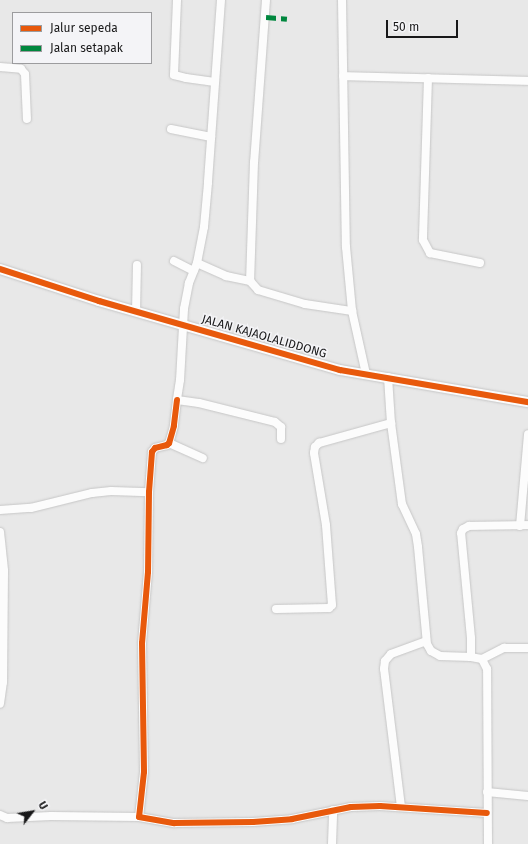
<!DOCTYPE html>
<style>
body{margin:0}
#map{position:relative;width:528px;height:844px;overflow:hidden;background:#e8e8e8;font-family:"Fira Sans",sans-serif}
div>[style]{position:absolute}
.roads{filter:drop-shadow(0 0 1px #c6c6c6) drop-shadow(0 0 1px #c6c6c6)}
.minor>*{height:8px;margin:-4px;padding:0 4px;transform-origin:4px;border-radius:4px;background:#fcfcfc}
.tertiary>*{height:10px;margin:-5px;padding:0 5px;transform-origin:5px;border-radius:5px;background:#fcfcfc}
.quiet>*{height:5px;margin-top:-2.5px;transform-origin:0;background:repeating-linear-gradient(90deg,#00873e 0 10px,transparent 0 15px)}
.cycleway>*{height:6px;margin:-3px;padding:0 3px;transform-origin:3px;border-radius:3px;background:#e8590c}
span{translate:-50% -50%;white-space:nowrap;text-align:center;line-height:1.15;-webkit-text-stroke:3px #f4f4f7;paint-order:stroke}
.street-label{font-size:12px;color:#181819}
.legend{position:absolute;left:12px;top:12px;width:140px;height:52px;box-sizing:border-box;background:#f4f4f7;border:1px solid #9c9c9e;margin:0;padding:5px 7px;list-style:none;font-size:12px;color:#181819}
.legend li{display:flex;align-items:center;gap:8px;height:20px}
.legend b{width:20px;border:1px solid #9c9c9e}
.north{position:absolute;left:12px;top:792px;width:40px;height:40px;-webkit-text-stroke:3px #f4f4f7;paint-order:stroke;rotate:59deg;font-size:11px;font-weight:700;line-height:16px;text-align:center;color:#181819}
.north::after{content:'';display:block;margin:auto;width:14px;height:18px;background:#181819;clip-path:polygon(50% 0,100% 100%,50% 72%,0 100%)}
.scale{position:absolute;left:386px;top:20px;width:72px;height:18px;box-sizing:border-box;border:2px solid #181819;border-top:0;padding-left:5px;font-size:12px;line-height:14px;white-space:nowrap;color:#181819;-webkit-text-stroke:3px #f4f4f7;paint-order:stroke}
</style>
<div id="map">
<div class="roads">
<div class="minor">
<div style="left:177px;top:0;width:75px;rotate:92.3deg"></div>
<div style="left:174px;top:75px;width:12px;rotate:14deg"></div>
<div style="left:186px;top:78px;width:29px;rotate:8deg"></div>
<div style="left:221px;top:0;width:183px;rotate:94.1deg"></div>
<div style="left:208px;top:183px;width:44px;rotate:95.2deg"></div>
<div style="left:204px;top:227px;width:37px;rotate:101deg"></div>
<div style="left:197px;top:263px;width:22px;rotate:112deg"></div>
<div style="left:189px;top:283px;width:26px;rotate:101deg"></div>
<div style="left:184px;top:309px;width:71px;rotate:93.2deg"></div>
<div style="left:180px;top:380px;width:20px;rotate:99deg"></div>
<div style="left:177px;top:400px;width:22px;rotate:8deg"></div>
<div style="left:199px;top:403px;width:78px;rotate:14deg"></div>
<div style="left:275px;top:422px;width:8px;rotate:40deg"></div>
<div style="left:281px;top:427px;width:12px;rotate:90deg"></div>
<div style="left:266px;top:0;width:162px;rotate:94.2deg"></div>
<div style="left:254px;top:162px;width:119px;rotate:91.9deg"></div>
<div style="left:250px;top:281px;width:12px;rotate:48deg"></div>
<div style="left:258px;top:290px;width:49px;rotate:16.6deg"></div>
<div style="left:305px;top:304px;width:48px;rotate:8.5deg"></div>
<div style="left:342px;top:0;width:247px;rotate:89.1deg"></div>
<div style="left:346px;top:247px;width:64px;rotate:84.6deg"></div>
<div style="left:352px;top:311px;width:65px;rotate:77.5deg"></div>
<div style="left:0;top:67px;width:21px;rotate:5deg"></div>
<div style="left:21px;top:69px;width:6px;rotate:51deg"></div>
<div style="left:25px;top:74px;width:45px;rotate:87.5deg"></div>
<div style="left:343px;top:76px;width:185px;rotate:1.5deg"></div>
<div style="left:428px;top:78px;width:162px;rotate:91.8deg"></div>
<div style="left:423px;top:240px;width:15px;rotate:62deg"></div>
<div style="left:430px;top:253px;width:51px;rotate:11.3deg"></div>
<div style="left:171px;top:129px;width:41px;rotate:11.3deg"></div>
<div style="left:174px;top:261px;width:22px;rotate:27deg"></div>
<div style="left:197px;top:263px;width:32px;rotate:24deg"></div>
<div style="left:226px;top:276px;width:25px;rotate:12deg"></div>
<div style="left:136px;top:312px;width:47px;rotate:-88.8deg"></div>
<div style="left:388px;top:377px;width:46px;rotate:86.3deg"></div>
<div style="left:391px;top:423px;width:82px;rotate:82.3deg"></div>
<div style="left:402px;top:504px;width:33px;rotate:65deg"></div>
<div style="left:416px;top:534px;width:13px;rotate:81deg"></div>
<div style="left:418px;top:547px;width:97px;rotate:84.7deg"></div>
<div style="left:427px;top:644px;width:8px;rotate:60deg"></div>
<div style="left:431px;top:651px;width:10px;rotate:29deg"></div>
<div style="left:440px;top:656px;width:31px;rotate:2deg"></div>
<div style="left:177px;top:400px;width:26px;rotate:97deg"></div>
<div style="left:174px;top:426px;width:18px;rotate:106deg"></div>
<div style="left:169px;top:443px;width:3px;rotate:135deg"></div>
<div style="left:167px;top:445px;width:12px;rotate:166deg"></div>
<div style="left:155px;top:448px;width:5px;rotate:127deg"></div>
<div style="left:152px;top:452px;width:40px;rotate:94.3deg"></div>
<div style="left:149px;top:492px;width:80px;rotate:90.7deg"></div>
<div style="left:148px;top:572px;width:71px;rotate:94.8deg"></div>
<div style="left:142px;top:643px;width:129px;rotate:89.1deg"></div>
<div style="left:144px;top:772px;width:45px;rotate:96.3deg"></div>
<div style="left:139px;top:817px;width:36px;rotate:10deg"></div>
<div style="left:174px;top:823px;width:79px;rotate:-0.7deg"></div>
<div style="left:253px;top:822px;width:39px;rotate:-4deg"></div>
<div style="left:292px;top:819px;width:60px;rotate:-11.5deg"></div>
<div style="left:351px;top:807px;width:29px;rotate:-2deg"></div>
<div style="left:380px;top:806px;width:107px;rotate:3.7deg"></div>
<div style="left:169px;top:443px;width:37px;rotate:24deg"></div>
<div style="left:0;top:510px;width:31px;rotate:-4deg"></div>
<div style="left:31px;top:508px;width:63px;rotate:-13.8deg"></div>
<div style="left:92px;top:493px;width:19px;rotate:-6deg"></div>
<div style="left:111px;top:491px;width:38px;rotate:2deg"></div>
<div style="left:520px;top:526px;width:92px;rotate:-85deg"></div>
<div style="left:0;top:532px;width:39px;rotate:84deg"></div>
<div style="left:4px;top:571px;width:111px;rotate:90.5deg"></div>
<div style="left:3px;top:682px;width:22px;rotate:98deg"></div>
<div style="left:276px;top:609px;width:53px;rotate:-1.1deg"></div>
<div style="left:329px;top:608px;width:4px;rotate:-45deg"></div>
<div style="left:332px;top:605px;width:80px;rotate:-94.3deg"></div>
<div style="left:326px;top:525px;width:73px;rotate:-99.5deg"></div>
<div style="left:314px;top:453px;width:6px;rotate:-81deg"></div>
<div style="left:315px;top:447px;width:6px;rotate:-45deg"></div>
<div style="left:319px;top:443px;width:75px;rotate:-15.5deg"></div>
<div style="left:482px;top:659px;width:25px;rotate:-27deg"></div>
<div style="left:504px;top:648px;width:24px"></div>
<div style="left:487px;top:792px;width:41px;rotate:5.6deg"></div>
<div style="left:401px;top:807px;width:139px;rotate:-97deg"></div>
<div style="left:384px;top:669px;width:8px;rotate:-83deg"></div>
<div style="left:385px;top:661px;width:9px;rotate:-49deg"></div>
<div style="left:391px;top:654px;width:37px;rotate:-20deg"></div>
<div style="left:0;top:815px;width:8px;rotate:23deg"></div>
<div style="left:7px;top:818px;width:44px;rotate:-2.6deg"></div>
<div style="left:51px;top:816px;width:88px;rotate:0.7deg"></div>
<div style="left:332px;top:844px;width:34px;rotate:-88deg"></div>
<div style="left:488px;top:844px;width:175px;rotate:-90.3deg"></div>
<div style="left:487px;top:669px;width:11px;rotate:-117deg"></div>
<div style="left:482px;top:659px;width:11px;rotate:-170deg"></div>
<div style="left:471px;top:657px;width:19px;rotate:-90deg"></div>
<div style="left:471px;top:638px;width:105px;rotate:-95.4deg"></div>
<div style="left:461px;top:533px;width:4px;rotate:-63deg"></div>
<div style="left:463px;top:529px;width:7px;rotate:-27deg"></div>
<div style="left:469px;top:526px;width:59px;rotate:-1deg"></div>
</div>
<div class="tertiary">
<div style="left:0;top:269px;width:104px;rotate:17.9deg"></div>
<div style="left:99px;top:301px;width:251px;rotate:16deg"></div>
<div style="left:340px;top:370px;width:191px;rotate:9.7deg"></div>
</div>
</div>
<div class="quiet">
<div style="left:266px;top:17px;width:21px;rotate:5deg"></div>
</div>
<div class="cycleway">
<div style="left:0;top:269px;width:104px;rotate:17.9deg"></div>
<div style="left:99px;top:301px;width:251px;rotate:16deg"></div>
<div style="left:340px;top:370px;width:191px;rotate:9.7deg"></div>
<div style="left:177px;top:400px;width:26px;rotate:97deg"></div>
<div style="left:174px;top:426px;width:18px;rotate:106deg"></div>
<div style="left:169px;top:443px;width:3px;rotate:135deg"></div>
<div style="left:167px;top:445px;width:12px;rotate:166deg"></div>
<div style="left:155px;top:448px;width:5px;rotate:127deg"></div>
<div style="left:152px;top:452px;width:40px;rotate:94.3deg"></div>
<div style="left:149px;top:492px;width:80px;rotate:90.7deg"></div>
<div style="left:148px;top:572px;width:71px;rotate:94.8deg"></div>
<div style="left:142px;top:643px;width:129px;rotate:89.1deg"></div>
<div style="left:144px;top:772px;width:45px;rotate:96.3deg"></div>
<div style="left:139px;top:817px;width:36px;rotate:10deg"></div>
<div style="left:174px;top:823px;width:79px;rotate:-0.7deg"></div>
<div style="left:253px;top:822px;width:39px;rotate:-4deg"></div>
<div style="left:292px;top:819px;width:60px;rotate:-11.5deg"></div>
<div style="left:351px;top:807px;width:29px;rotate:-2deg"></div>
<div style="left:380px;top:806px;width:107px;rotate:3.7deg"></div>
</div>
<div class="street-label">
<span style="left:264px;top:337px;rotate:16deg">JALAN KAJAOLALIDDONG</span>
</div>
<ul class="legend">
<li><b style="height:5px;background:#e8590c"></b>Jalur sepeda</li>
<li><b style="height:5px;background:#00873e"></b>Jalan setapak</li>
</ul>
<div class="north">U</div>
<div class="scale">50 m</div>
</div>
